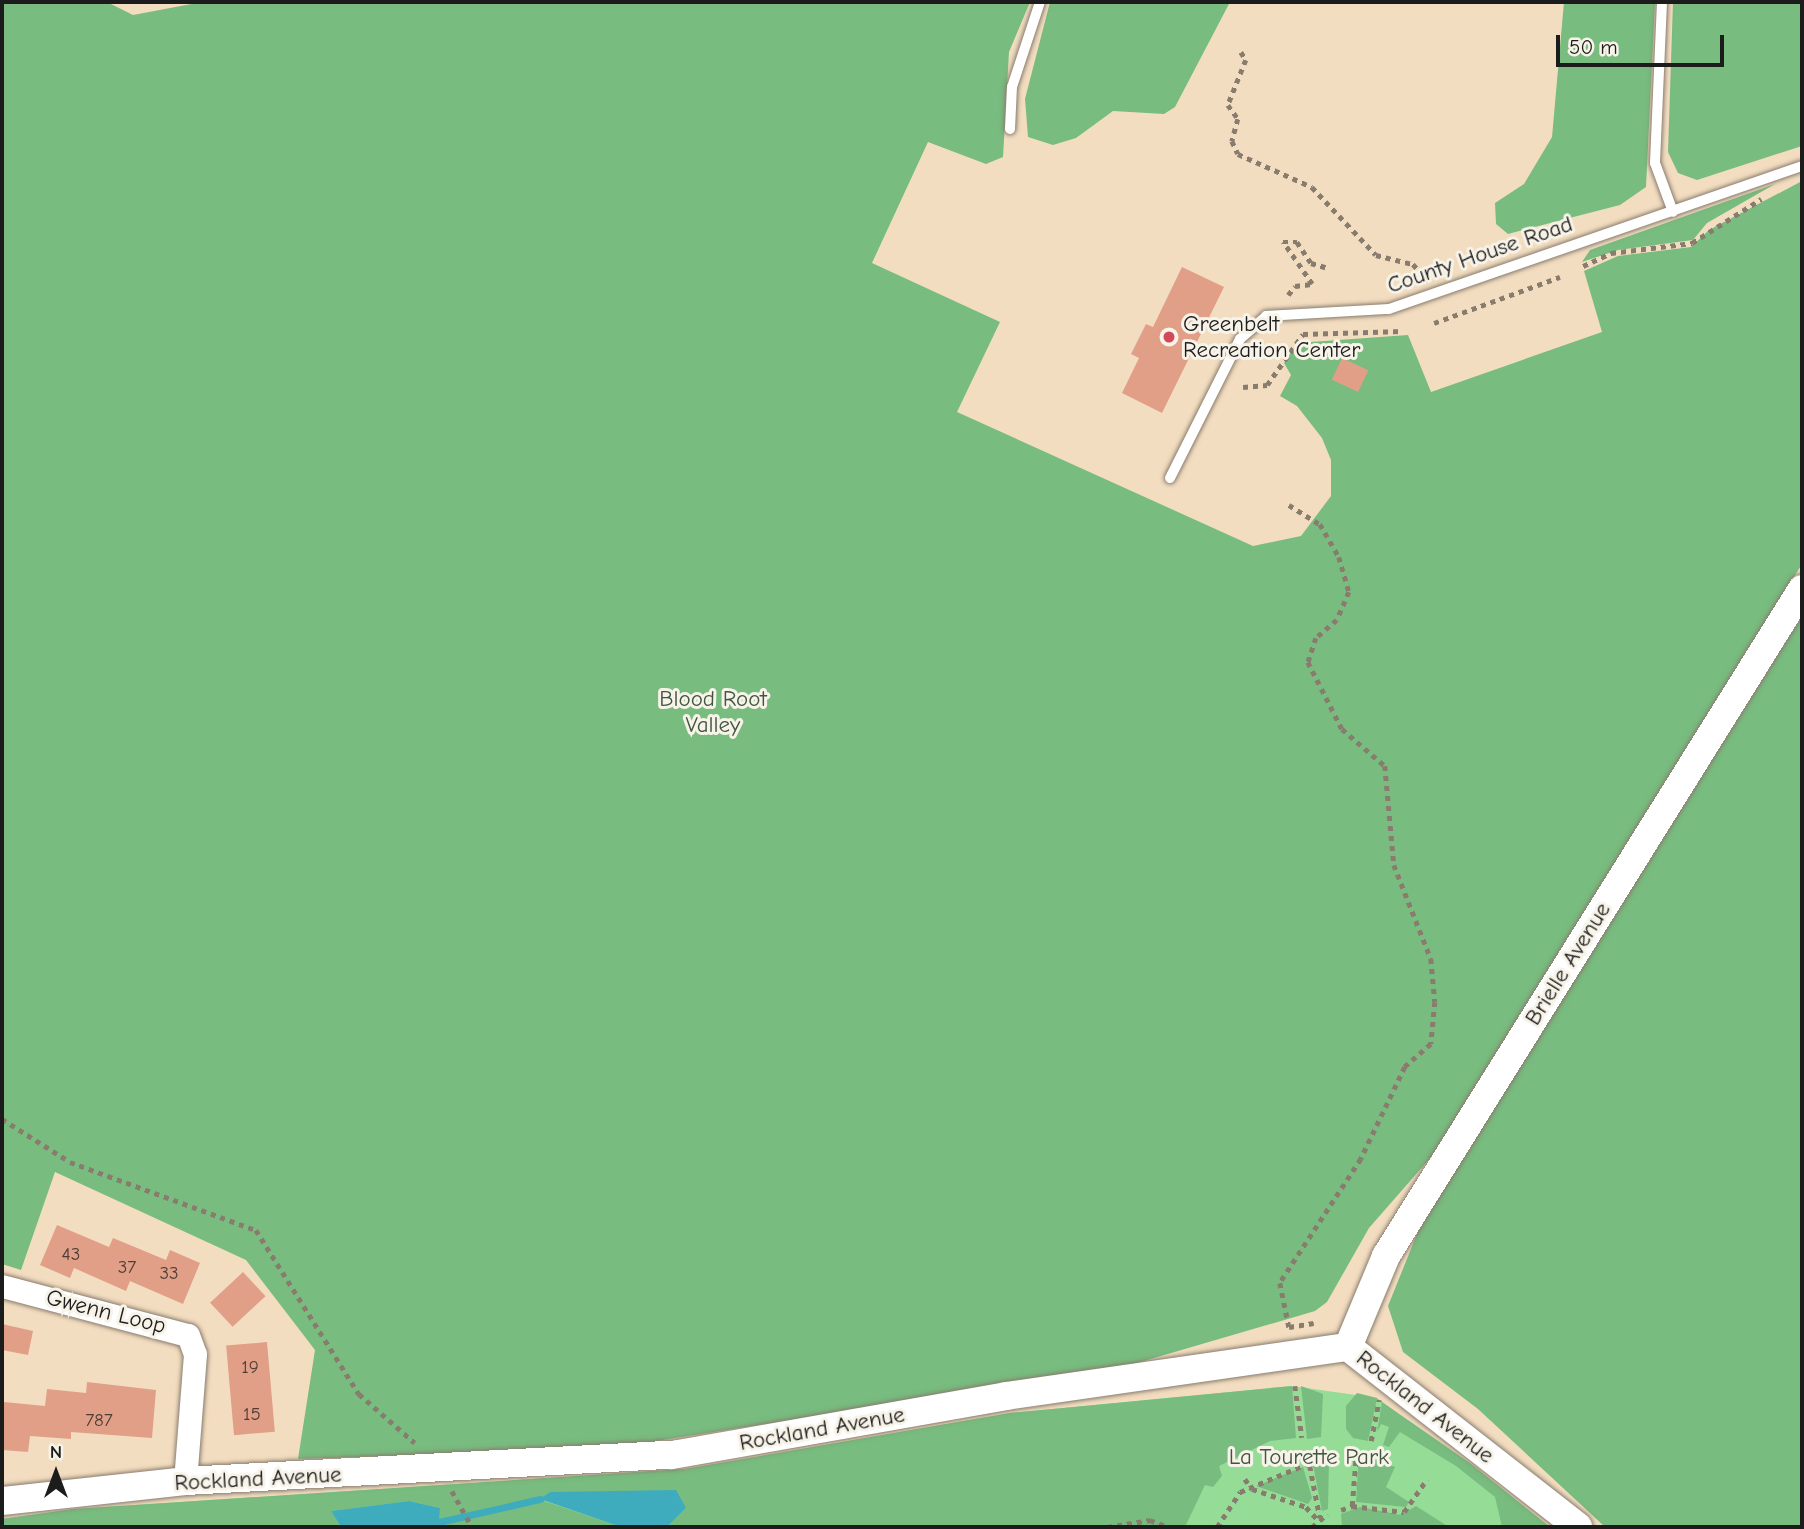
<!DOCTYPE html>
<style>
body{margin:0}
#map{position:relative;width:1804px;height:1529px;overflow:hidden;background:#f3ddc0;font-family:"Comic Neue",sans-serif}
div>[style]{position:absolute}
.green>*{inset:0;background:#95dc96}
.forest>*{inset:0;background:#78bc7f}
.water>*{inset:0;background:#3facbe}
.stream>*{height:7px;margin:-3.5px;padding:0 3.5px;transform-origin:3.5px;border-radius:3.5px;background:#3facbe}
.building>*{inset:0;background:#e19f87;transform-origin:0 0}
.path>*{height:4.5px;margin-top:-2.25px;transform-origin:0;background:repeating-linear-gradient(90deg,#887c6e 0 5px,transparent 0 10px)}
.roads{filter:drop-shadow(0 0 2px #887c6e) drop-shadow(0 0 2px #887c6e)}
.service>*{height:10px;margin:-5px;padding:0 5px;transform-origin:5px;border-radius:5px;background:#fff}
.minor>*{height:23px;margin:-11.5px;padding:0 11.5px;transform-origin:11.5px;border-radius:11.5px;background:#fff}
.tertiary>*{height:28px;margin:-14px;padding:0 14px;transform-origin:14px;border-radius:14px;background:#fff}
.dots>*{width:19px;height:19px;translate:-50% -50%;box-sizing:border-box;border:4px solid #f7f3e8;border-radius:50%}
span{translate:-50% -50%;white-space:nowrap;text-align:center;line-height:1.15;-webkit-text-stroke:6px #f7f3e8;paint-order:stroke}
.number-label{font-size:19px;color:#4d3d37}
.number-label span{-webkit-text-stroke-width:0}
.street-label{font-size:23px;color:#1c1c1c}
.poi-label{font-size:23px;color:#1c1c1c}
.left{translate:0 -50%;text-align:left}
.park-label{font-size:23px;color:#405641}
.frame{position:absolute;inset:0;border:4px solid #1c1c1c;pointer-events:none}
.north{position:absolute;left:21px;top:1438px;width:70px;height:70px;-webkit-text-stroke:5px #f7f3e8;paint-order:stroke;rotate:0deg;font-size:19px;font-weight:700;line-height:28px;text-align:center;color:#1c1c1c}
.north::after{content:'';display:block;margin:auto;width:24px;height:32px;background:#1c1c1c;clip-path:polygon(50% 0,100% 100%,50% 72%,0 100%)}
.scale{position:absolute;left:1556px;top:35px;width:168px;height:32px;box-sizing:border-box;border:4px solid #1c1c1c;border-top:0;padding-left:9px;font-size:21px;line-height:24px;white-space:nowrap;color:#1c1c1c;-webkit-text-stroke:5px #f7f3e8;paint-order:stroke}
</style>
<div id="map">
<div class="green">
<div style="clip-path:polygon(1292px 1386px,1377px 1398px,1550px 1527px,2px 1527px,2px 1519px,74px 1509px,685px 1469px,1010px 1413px)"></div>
</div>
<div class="forest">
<div style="clip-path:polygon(2px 2px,107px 2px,133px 15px,202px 2px,1030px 2px,1009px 52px,1003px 157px,986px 164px,928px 142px,872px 263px,1000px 322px,957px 412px,1253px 546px,1301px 536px,1331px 496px,1331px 460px,1322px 438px,1297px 406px,1280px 396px,1291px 375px,1284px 363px,1297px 343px,1408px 335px,1431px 392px,1602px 332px,1584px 271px,1618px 256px,1691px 247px,1709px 230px,1802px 181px,1802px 564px,1432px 1156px,1369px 1228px,1327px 1302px,1315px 1311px,1120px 1368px,606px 1449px,298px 1459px,315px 1350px,246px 1260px,55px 1172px,21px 1270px,2px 1264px)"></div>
<div style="clip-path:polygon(1050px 2px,1230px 2px,1175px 107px,1164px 114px,1113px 111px,1076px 138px,1053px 145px,1028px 137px,1025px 99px)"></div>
<div style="clip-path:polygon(1564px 2px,1655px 2px,1646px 187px,1620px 205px,1508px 234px,1496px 224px,1495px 203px,1524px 184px,1552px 137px)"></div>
<div style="clip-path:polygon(1673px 2px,1802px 2px,1802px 146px,1697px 180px,1678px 173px,1668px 152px)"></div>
<div style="clip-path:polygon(1775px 184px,1707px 223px,1693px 240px,1618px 250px,1582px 262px,1590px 250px)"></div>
<div style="clip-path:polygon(1802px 616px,1802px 1527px,1605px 1527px,1478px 1409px,1403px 1352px,1388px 1306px,1419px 1229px)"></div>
<div style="clip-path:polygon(1292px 1386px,1296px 1438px,1270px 1441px,1219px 1466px,1222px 1476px,1213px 1487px,1205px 1485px,1185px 1527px,667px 1527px,686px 1508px,550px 1492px,541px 1500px,621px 1527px,439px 1527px,440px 1508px,409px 1501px,331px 1511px,341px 1527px,2px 1527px,2px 1519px,74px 1509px,685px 1469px,1010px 1413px)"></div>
<div style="clip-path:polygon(1301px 1386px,1323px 1394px,1321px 1437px,1307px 1439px)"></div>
<div style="clip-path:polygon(1357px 1393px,1377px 1398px,1368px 1441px,1353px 1438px,1346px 1429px,1346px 1406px)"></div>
<div style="clip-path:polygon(1382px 1402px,1470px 1463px,1550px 1527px,1502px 1527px,1495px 1497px,1456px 1466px,1400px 1432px,1389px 1447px,1383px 1445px,1389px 1427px,1381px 1424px,1377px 1432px)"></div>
<div style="clip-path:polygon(1323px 1452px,1329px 1460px,1328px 1509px,1322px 1511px,1311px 1454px)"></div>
<div style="clip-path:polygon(1359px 1454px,1395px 1467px,1386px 1487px,1409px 1502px,1406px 1507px,1356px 1502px)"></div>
<div style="clip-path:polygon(1303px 1467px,1312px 1498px,1308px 1504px,1256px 1486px)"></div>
<div style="clip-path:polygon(1416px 1506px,1449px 1527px,1342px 1526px,1341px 1514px,1360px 1507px,1401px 1515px)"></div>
</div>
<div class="water">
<div style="clip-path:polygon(676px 1490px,686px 1508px,667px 1527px,621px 1527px,540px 1499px,550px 1492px)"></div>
<div style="clip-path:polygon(409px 1501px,440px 1508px,439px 1527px,341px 1527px,331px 1511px)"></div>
</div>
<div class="stream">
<div style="left:439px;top:1522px;width:104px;rotate:-12.8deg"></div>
</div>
<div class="building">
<div style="clip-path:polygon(1182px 267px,1224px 287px,1162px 413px,1122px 393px,1139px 358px,1131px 354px,1146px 324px,1153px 327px)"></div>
<div style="left:1342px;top:358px;width:29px;height:24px;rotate:25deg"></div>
<div style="clip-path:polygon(57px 1225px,109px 1247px,113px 1238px,166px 1260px,170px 1250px,200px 1263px,183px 1304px,130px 1281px,126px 1291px,74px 1268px,70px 1278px,40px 1265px)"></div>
<div style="left:243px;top:1272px;width:33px;height:45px;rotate:47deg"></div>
<div style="clip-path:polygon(2px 1324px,33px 1331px,28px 1355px,2px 1350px)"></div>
<div style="left:267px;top:1342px;width:90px;height:41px;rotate:85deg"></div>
<div style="clip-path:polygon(87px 1382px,156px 1390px,152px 1438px,71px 1432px,71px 1439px,30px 1436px,28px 1452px,2px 1450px,4px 1402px,45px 1406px,47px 1389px,86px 1393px)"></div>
</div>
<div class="path">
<div style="left:1241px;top:52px;width:9px;rotate:58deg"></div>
<div style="left:1246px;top:60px;width:48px;rotate:111.8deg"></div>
<div style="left:1228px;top:105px;width:17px;rotate:54deg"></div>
<div style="left:1238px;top:119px;width:23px;rotate:105deg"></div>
<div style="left:1232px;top:141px;width:14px;rotate:65deg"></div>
<div style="left:1238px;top:154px;width:81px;rotate:24deg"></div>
<div style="left:1312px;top:187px;width:93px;rotate:46.7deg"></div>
<div style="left:1376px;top:255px;width:38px;rotate:14deg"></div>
<div style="left:1413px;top:264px;width:23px;rotate:49deg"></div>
<div style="left:1583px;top:266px;width:31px;rotate:-25deg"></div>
<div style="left:1611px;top:253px;width:82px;rotate:-7deg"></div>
<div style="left:1692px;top:243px;width:82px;rotate:-32.5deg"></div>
<div style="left:1288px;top:295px;width:11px;rotate:-52deg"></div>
<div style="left:1295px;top:286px;width:17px;rotate:-7deg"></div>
<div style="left:1312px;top:284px;width:51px;rotate:-124.6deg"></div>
<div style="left:1283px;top:242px;width:14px"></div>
<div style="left:1297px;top:242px;width:25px;rotate:56deg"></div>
<div style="left:1311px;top:263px;width:19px;rotate:16deg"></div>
<div style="left:1434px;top:323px;width:134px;rotate:-20.1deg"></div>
<div style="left:1243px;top:387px;width:24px;rotate:-5deg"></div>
<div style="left:1267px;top:385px;width:62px;rotate:-54.8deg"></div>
<div style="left:1303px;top:334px;width:100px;rotate:-1.7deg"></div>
<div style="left:1289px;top:505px;width:36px;rotate:32deg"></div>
<div style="left:1320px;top:524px;width:38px;rotate:60deg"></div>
<div style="left:1339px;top:557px;width:36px;rotate:74deg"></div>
<div style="left:1349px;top:592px;width:30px;rotate:113deg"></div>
<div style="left:1337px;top:620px;width:28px;rotate:139deg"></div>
<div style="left:1316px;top:638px;width:25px;rotate:108deg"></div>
<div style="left:1308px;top:662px;width:75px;rotate:63.1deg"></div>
<div style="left:1342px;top:729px;width:57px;rotate:40.7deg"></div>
<div style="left:1385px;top:766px;width:99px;rotate:84.8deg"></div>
<div style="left:1394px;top:865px;width:101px;rotate:68.5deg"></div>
<div style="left:1431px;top:959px;width:43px;rotate:84.7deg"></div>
<div style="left:1435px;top:1002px;width:42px;rotate:95.4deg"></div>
<div style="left:1431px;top:1044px;width:35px;rotate:139deg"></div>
<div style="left:1405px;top:1067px;width:102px;rotate:115.6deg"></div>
<div style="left:1361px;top:1159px;width:148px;rotate:123.2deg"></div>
<div style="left:1280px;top:1283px;width:45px;rotate:78.4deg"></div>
<div style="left:1289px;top:1327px;width:25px;rotate:-9deg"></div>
<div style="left:2px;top:1119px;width:80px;rotate:32.3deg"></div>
<div style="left:70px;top:1162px;width:198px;rotate:20.1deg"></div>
<div style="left:256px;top:1230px;width:194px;rotate:57.9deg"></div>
<div style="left:359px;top:1394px;width:74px;rotate:41.2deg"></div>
<div style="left:1295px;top:1386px;width:52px;rotate:82.3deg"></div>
<div style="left:1371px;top:1441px;width:42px;rotate:-79deg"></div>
<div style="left:1308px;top:1456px;width:63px;rotate:79deg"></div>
<div style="left:1245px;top:1479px;width:12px;rotate:55deg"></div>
<div style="left:1252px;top:1489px;width:57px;rotate:18.4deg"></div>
<div style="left:1306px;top:1507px;width:16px;rotate:47deg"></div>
<div style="left:452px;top:1491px;width:41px;rotate:60.9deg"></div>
<div style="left:1352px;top:1506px;width:52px;rotate:6.6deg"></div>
<div style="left:1404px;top:1512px;width:40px;rotate:-55.1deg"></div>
<div style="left:1341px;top:1510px;width:12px;rotate:-20deg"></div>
<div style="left:1352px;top:1506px;width:50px;rotate:-85.4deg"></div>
<div style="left:1107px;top:1527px;width:44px;rotate:-9.2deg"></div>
<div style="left:1150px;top:1520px;width:19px;rotate:21deg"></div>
<div style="left:1217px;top:1527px;width:42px;rotate:-56.7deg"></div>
<div style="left:1240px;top:1492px;width:75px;rotate:-22.8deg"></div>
<div style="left:1312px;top:1527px;width:20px;rotate:-41deg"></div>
</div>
<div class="roads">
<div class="service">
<div style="left:1662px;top:2px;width:161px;rotate:92.5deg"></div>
<div style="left:1655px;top:163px;width:52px;rotate:69.8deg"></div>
<div style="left:1010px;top:129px;width:42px;rotate:-87.3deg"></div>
<div style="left:1012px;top:87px;width:89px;rotate:-71.8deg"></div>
<div style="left:1170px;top:478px;width:156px;rotate:-63.3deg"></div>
<div style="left:1240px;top:339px;width:35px;rotate:-41deg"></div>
<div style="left:1266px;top:316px;width:123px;rotate:-3.3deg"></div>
<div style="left:1389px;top:309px;width:437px;rotate:-19.1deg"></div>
</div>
<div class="minor">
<div style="left:2px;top:1286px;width:192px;rotate:14.8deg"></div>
<div style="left:188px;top:1335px;width:20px;rotate:70deg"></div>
<div style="left:195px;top:1354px;width:127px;rotate:94.5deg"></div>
</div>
<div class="tertiary">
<div style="left:1348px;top:1347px;width:99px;rotate:-67.3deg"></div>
<div style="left:1386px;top:1256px;width:786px;rotate:-58.05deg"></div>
<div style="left:2px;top:1501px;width:184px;rotate:-6.2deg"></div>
<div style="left:185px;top:1481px;width:488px;rotate:-3.1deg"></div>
<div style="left:672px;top:1455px;width:339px;rotate:-10deg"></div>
<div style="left:1006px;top:1396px;width:345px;rotate:-8.2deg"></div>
<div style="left:1348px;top:1347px;width:292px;rotate:38deg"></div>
</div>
</div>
<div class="dots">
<div style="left:1169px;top:337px;background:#d1495b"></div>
</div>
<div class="number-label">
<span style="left:71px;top:1255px">43</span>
<span style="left:127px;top:1268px">37</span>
<span style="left:169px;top:1274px">33</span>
<span style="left:250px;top:1368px">19</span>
<span style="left:252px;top:1415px">15</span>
<span style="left:99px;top:1421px">787</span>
</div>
<div class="street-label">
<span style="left:1480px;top:255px;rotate:-19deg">County House Road</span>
<span style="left:1568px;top:964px;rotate:-58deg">Brielle Avenue</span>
<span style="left:106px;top:1312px;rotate:14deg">Gwenn Loop</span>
<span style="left:1425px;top:1407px;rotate:38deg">Rockland Avenue</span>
<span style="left:822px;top:1429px;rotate:-10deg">Rockland Avenue</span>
<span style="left:258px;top:1479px;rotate:-3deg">Rockland Avenue</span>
</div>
<div class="poi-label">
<span class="left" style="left:1183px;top:337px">Greenbelt<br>Recreation Center</span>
</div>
<div class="park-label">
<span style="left:713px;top:712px">Blood Root<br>Valley</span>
<span style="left:1309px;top:1457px">La Tourette Park</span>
</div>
<div class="frame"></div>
<div class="north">N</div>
<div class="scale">50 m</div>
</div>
